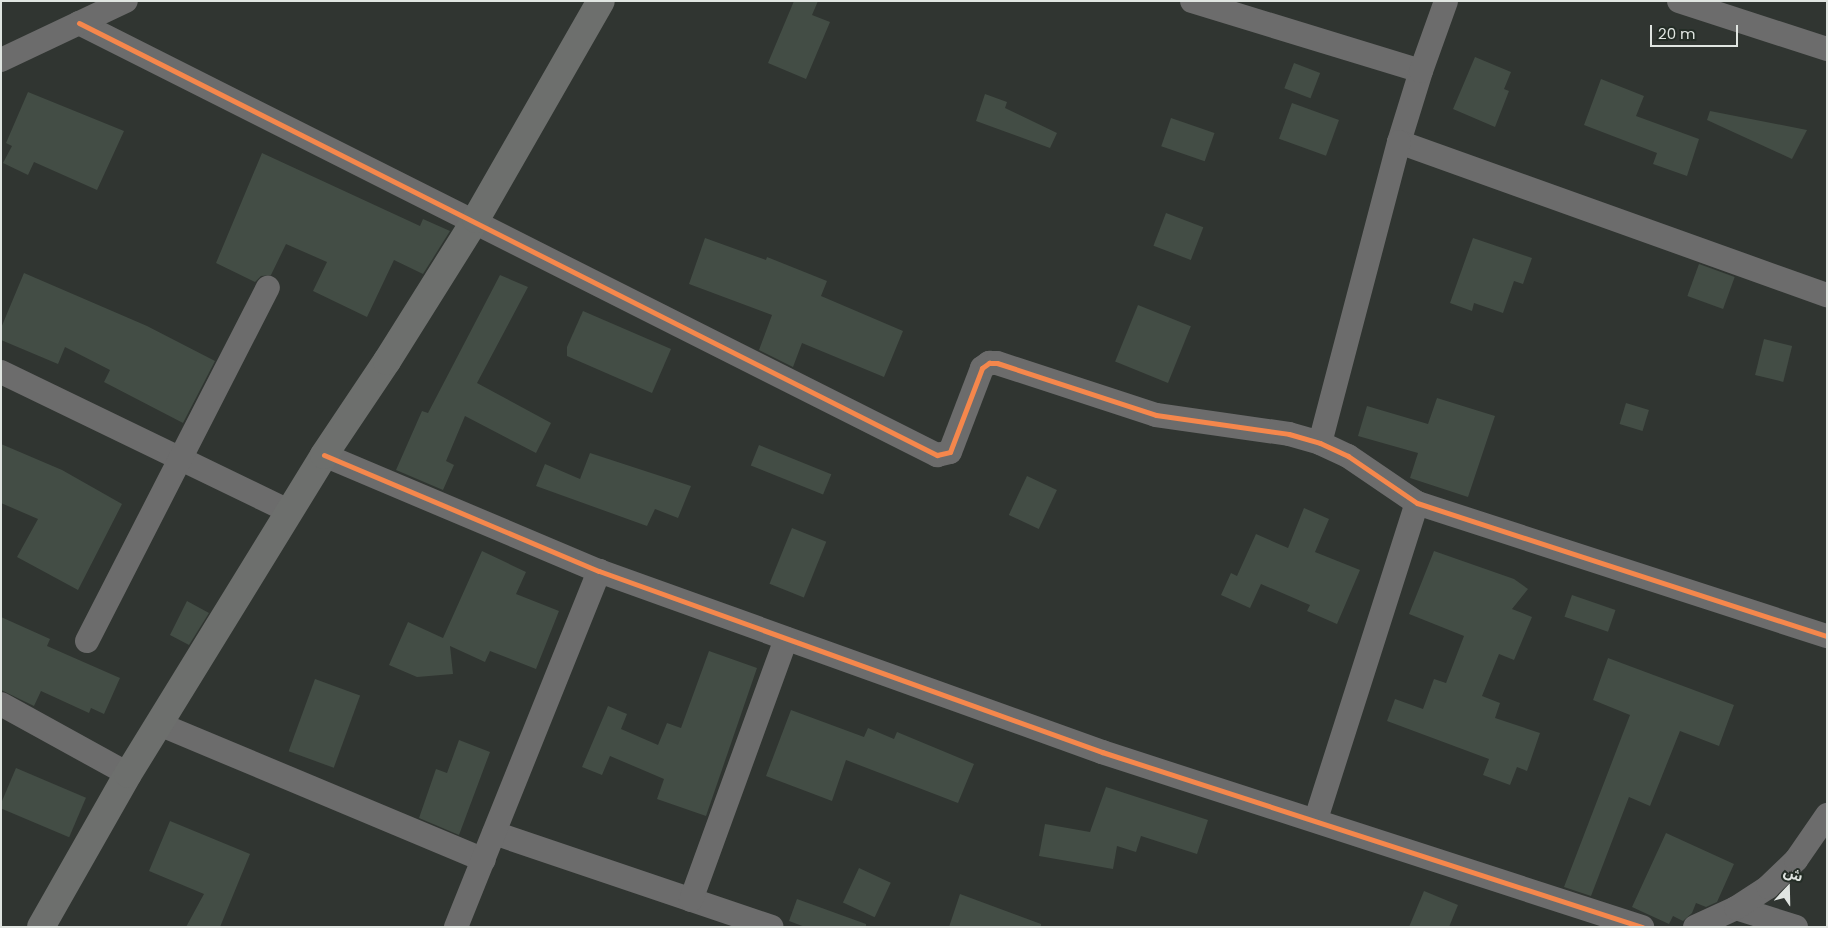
<!DOCTYPE html>
<meta charset="utf-8">
<style>
body{margin:0}
#map{position:relative;width:1828px;height:928px;overflow:hidden;background:#303531;font-family:Poppins,"Noto Sans Arabic",sans-serif}
div>[style]{position:absolute}
.building>*{inset:0;background:#434d45;transform-origin:0 0}
.street>*{height:24px;margin:-12px;padding:0 12px;transform-origin:12px;border-radius:12px;background:#6c6c6c}
.secondary>*{height:28px;margin:-14px;padding:0 14px;transform-origin:14px;border-radius:14px;background:#6d6f6d}
.cycleway>*{height:5px;margin:-2.5px;padding:0 2.5px;transform-origin:2.5px;border-radius:2.5px;background:#f5874c}
span{translate:-50% -50%;white-space:nowrap;text-align:center;line-height:1.15;-webkit-text-stroke:4px #242d26;paint-order:stroke}
.frame{position:absolute;inset:0;border:2px solid #e0e5e1;pointer-events:none}
.north{position:absolute;left:1763px;top:863px;width:50px;height:50px;-webkit-text-stroke:4px #242d26;paint-order:stroke;rotate:21deg;font-size:14px;font-weight:700;line-height:20px;text-align:center;color:#e0e5e1}
.north::after{content:'';display:block;margin:auto;width:18px;height:22px;background:#e0e5e1;clip-path:polygon(50% 0,100% 100%,50% 72%,0 100%)}
.scale{position:absolute;left:1650px;top:25px;width:88px;height:22px;box-sizing:border-box;border:2px solid #e0e5e1;border-top:0;padding-left:6px;font-size:15px;line-height:18px;white-space:nowrap;color:#e0e5e1;-webkit-text-stroke:4px #242d26;paint-order:stroke}
</style>
<div id="map">
<div class="building">
<div style="clip-path:polygon(794px 1px,818px 1px,812px 15px,830px 22px,806px 79px,768px 63px)"></div>
<div style="clip-path:polygon(1475px 57px,1511px 72px,1504px 89px,1509px 91px,1495px 127px,1453px 109px)"></div>
<div style="left:1294px;top:63px;width:28px;height:27px;rotate:21deg"></div>
<div style="clip-path:polygon(1601px 79px,1644px 96px,1636px 116px,1699px 139px,1687px 176px,1653px 164px,1657px 153px,1584px 125px)"></div>
<div style="clip-path:polygon(28px 92px,124px 131px,97px 190px,34px 162px,28px 175px,3px 163px,12px 146px,6px 143px)"></div>
<div style="clip-path:polygon(985px 94px,1007px 102px,1005px 108px,1057px 133px,1050px 148px,976px 121px)"></div>
<div style="left:1292px;top:103px;width:50px;height:38px;rotate:20deg"></div>
<div style="clip-path:polygon(1710px 111px,1807px 130px,1792px 159px,1707px 120px)"></div>
<div style="left:1171px;top:118px;width:46px;height:30px;rotate:19deg"></div>
<div style="clip-path:polygon(262px 153px,420px 226px,423px 219px,450px 231px,423px 274px,394px 260px,367px 317px,313px 291px,327px 262px,286px 244px,271px 275px,261px 276px,255px 282px,216px 263px)"></div>
<div style="left:1166px;top:213px;width:40px;height:35px;rotate:21deg"></div>
<div style="clip-path:polygon(705px 238px,766px 260px,767px 257px,827px 281px,821px 296px,903px 331px,884px 377px,802px 343px,793px 367px,759px 350px,772px 315px,689px 284px)"></div>
<div style="clip-path:polygon(1473px 238px,1532px 258px,1523px 284px,1514px 281px,1503px 313px,1474px 303px,1472px 311px,1450px 303px)"></div>
<div style="left:1699px;top:264px;width:38px;height:34px;rotate:20deg"></div>
<div style="clip-path:polygon(24px 273px,147px 326px,215px 361px,183px 423px,104px 382px,110px 370px,65px 347px,58px 364px,1px 340px,1px 328px)"></div>
<div style="clip-path:polygon(500px 275px,528px 287px,477px 383px,551px 423px,536px 453px,465px 416px,446px 461px,454px 465px,443px 490px,396px 470px,422px 411px,428px 413px)"></div>
<div style="left:1138px;top:305px;width:57px;height:61px;rotate:22deg"></div>
<div style="clip-path:polygon(583px 311px,671px 349px,652px 393px,567px 356px,567px 347px)"></div>
<div style="left:1764px;top:339px;width:29px;height:37px;rotate:14deg"></div>
<div style="clip-path:polygon(1437px 398px,1495px 416px,1468px 497px,1410px 478px,1418px 453px,1358px 436px,1367px 406px,1428px 424px)"></div>
<div style="left:1626px;top:403px;width:24px;height:22px;rotate:17deg"></div>
<div style="clip-path:polygon(1px 444px,62px 470px,122px 504px,78px 590px,17px 557px,38px 519px,1px 503px)"></div>
<div style="left:759px;top:445px;width:78px;height:22px;rotate:22deg"></div>
<div style="clip-path:polygon(590px 453px,691px 486px,678px 518px,655px 509px,647px 526px,536px 486px,545px 464px,580px 479px)"></div>
<div style="left:1027px;top:476px;width:33px;height:43px;rotate:25deg"></div>
<div style="clip-path:polygon(1304px 508px,1329px 519px,1315px 552px,1360px 570px,1337px 624px,1307px 611px,1310px 605px,1261px 584px,1250px 608px,1221px 595px,1231px 573px,1237px 576px,1256px 534px,1288px 548px)"></div>
<div style="left:792px;top:528px;width:37px;height:60px;rotate:22deg"></div>
<div style="clip-path:polygon(482px 551px,526px 572px,516px 594px,559px 611px,536px 669px,490px 651px,485px 662px,450px 646px,453px 674px,417px 677px,389px 665px,408px 622px,443px 638px)"></div>
<div style="clip-path:polygon(1434px 551px,1514px 579px,1528px 589px,1512px 609px,1532px 617px,1514px 660px,1499px 654px,1482px 696px,1500px 703px,1495px 718px,1540px 733px,1527px 771px,1517px 767px,1510px 785px,1483px 775px,1489px 759px,1387px 721px,1395px 699px,1423px 709px,1434px 679px,1446px 683px,1464px 636px,1409px 614px)"></div>
<div style="left:1572px;top:595px;width:46px;height:23px;rotate:19deg"></div>
<div style="clip-path:polygon(187px 601px,209px 613px,189px 645px,170px 635px)"></div>
<div style="clip-path:polygon(1px 617px,50px 639px,47px 646px,120px 678px,104px 714px,91px 708px,89px 713px,41px 691px,34px 706px,1px 690px)"></div>
<div style="clip-path:polygon(709px 651px,757px 668px,706px 816px,657px 799px,664px 779px,610px 756px,602px 775px,582px 767px,608px 706px,627px 714px,621px 729px,658px 745px,667px 723px,681px 728px)"></div>
<div style="clip-path:polygon(1608px 658px,1734px 705px,1719px 746px,1680px 731px,1650px 806px,1629px 797px,1591px 896px,1564px 887px,1630px 715px,1593px 700px)"></div>
<div style="left:315px;top:679px;width:48px;height:77px;rotate:20deg"></div>
<div style="clip-path:polygon(791px 710px,864px 737px,868px 728px,894px 739px,897px 732px,974px 764px,958px 803px,846px 760px,832px 801px,766px 776px)"></div>
<div style="clip-path:polygon(459px 740px,490px 752px,459px 835px,419px 818px,436px 769px,447px 773px)"></div>
<div style="left:16px;top:768px;width:76px;height:43px;rotate:23deg"></div>
<div style="clip-path:polygon(1106px 787px,1208px 820px,1197px 854px,1141px 836px,1136px 852px,1117px 846px,1113px 869px,1039px 856px,1045px 824px,1090px 832px)"></div>
<div style="clip-path:polygon(170px 821px,250px 854px,220px 927px,186px 927px,204px 894px,149px 871px)"></div>
<div style="clip-path:polygon(1666px 833px,1734px 864px,1717px 902px,1706px 907px,1696px 903px,1692px 913px,1683px 921px,1673px 916px,1669px 924px,1632px 907px)"></div>
<div style="left:859px;top:868px;width:35px;height:38px;rotate:25deg"></div>
<div style="clip-path:polygon(1424px 891px,1458px 905px,1449px 927px,1409px 927px)"></div>
<div style="clip-path:polygon(960px 894px,1041px 924px,1041px 927px,949px 927px)"></div>
<div style="clip-path:polygon(797px 899px,866px 924px,866px 927px,805px 927px,789px 921px)"></div>
</div>
<div class="street">
<div style="left:1192px;top:1px;width:239px;rotate:17deg"></div>
<div style="left:1421px;top:71px;width:74px;rotate:107.2deg"></div>
<div style="left:1399px;top:142px;width:455px;rotate:19.7deg"></div>
<div style="left:1679px;top:1px;width:156px;rotate:18deg"></div>
<div style="left:79px;top:23px;width:961px;rotate:26.73deg"></div>
<div style="left:937px;top:455px;width:13px;rotate:-13deg"></div>
<div style="left:950px;top:452px;width:90px;rotate:-69.1deg"></div>
<div style="left:982px;top:368px;width:9px;rotate:-36deg"></div>
<div style="left:989px;top:363px;width:8px"></div>
<div style="left:997px;top:363px;width:167px;rotate:18.1deg"></div>
<div style="left:1156px;top:415px;width:134px;rotate:8.1deg"></div>
<div style="left:1289px;top:434px;width:32px;rotate:16deg"></div>
<div style="left:1320px;top:443px;width:31px;rotate:25deg"></div>
<div style="left:1348px;top:456px;width:83px;rotate:34.3deg"></div>
<div style="left:1417px;top:503px;width:431px;rotate:18deg"></div>
<div style="left:1px;top:60px;width:138px;rotate:-25.3deg"></div>
<div style="left:1421px;top:71px;width:74px;rotate:-70.3deg"></div>
<div style="left:1px;top:372px;width:321px;rotate:25.8deg"></div>
<div style="left:1320px;top:443px;width:311px;rotate:-75.3deg"></div>
<div style="left:324px;top:455px;width:298px;rotate:22.9deg"></div>
<div style="left:599px;top:571px;width:535px;rotate:19.79deg"></div>
<div style="left:1102px;top:752px;width:568px;rotate:17.96deg"></div>
<div style="left:87px;top:641px;width:397px;rotate:-62.9deg"></div>
<div style="left:1px;top:704px;width:145px;rotate:28.9deg"></div>
<div style="left:159px;top:724px;width:352px;rotate:22.7deg"></div>
<div style="left:1316px;top:819px;width:332px;rotate:-72.3deg"></div>
<div style="left:494px;top:833px;width:293px;rotate:18.7deg"></div>
<div style="left:691px;top:900px;width:278px;rotate:-70deg"></div>
<div style="left:1736px;top:908px;width:63px;rotate:17.6deg"></div>
<div style="left:456px;top:927px;width:384px;rotate:-68.1deg"></div>
<div style="left:1695px;top:927px;width:45px;rotate:-24.9deg"></div>
<div style="left:1736px;top:908px;width:38px;rotate:-33deg"></div>
<div style="left:1768px;top:887px;width:39px;rotate:-44deg"></div>
<div style="left:1796px;top:860px;width:55px;rotate:-55.4deg"></div>
</div>
<div class="secondary">
<div style="left:41px;top:927px;width:176px;rotate:-60.4deg"></div>
<div style="left:128px;top:774px;width:374px;rotate:-58.4deg"></div>
<div style="left:324px;top:455px;width:113px;rotate:-56.2deg"></div>
<div style="left:387px;top:361px;width:168px;rotate:-57.9deg"></div>
<div style="left:476px;top:219px;width:251px;rotate:-60.2deg"></div>
</div>
<div class="cycleway">
<div style="left:79px;top:23px;width:961px;rotate:26.73deg"></div>
<div style="left:937px;top:455px;width:13px;rotate:-13deg"></div>
<div style="left:950px;top:452px;width:90px;rotate:-69.1deg"></div>
<div style="left:982px;top:368px;width:9px;rotate:-36deg"></div>
<div style="left:989px;top:363px;width:8px"></div>
<div style="left:997px;top:363px;width:167px;rotate:18.1deg"></div>
<div style="left:1156px;top:415px;width:134px;rotate:8.1deg"></div>
<div style="left:1289px;top:434px;width:32px;rotate:16deg"></div>
<div style="left:1320px;top:443px;width:31px;rotate:25deg"></div>
<div style="left:1348px;top:456px;width:83px;rotate:34.3deg"></div>
<div style="left:1417px;top:503px;width:431px;rotate:18deg"></div>
<div style="left:324px;top:455px;width:298px;rotate:22.9deg"></div>
<div style="left:599px;top:571px;width:535px;rotate:19.79deg"></div>
<div style="left:1102px;top:752px;width:568px;rotate:17.96deg"></div>
</div>
<div class="frame"></div>
<div class="north">ش</div>
<div class="scale">20 m</div>
</div>
